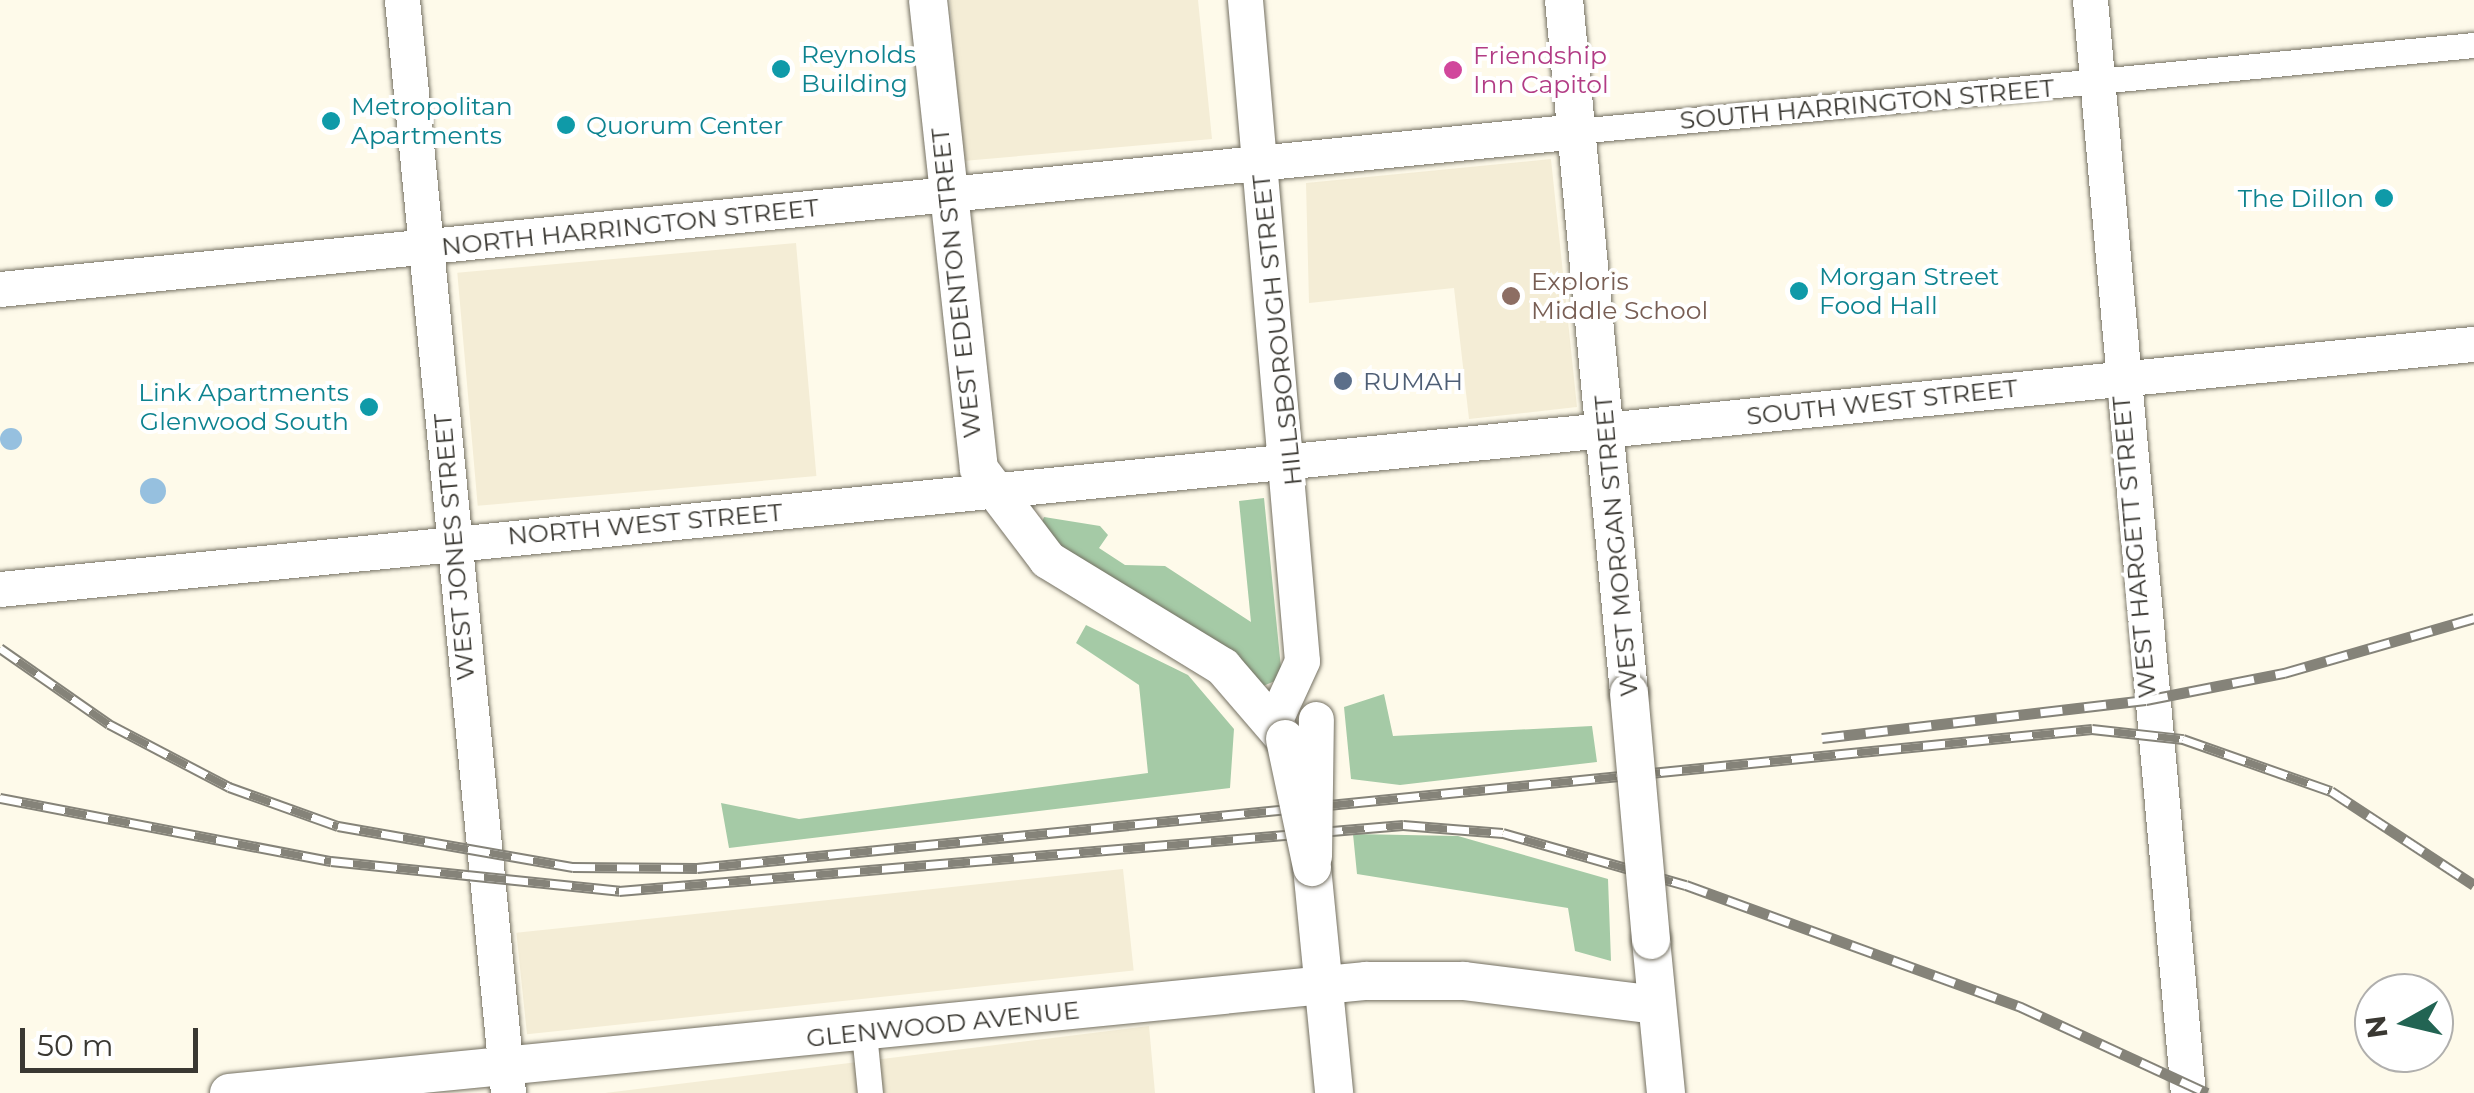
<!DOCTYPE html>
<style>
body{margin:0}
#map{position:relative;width:2474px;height:1093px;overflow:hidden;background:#fefaea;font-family:Montserrat,sans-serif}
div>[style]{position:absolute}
.built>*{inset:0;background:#f4edd6;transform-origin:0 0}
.forest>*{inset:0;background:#a5caa6}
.water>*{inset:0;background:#96c0df}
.round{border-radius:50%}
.roads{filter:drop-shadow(0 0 2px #747062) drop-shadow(0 0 2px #747062)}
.street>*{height:25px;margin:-12.5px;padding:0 12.5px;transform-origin:12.5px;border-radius:12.5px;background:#fff}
.secondary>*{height:35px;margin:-17.5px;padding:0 17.5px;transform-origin:17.5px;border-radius:17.5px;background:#fff}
.primary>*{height:38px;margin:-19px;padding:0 19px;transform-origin:19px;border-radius:19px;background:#fff}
.rail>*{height:11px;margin-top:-5.5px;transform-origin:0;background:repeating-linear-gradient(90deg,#fff 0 22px,#858379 0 44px);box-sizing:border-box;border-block:2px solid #858379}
.bridges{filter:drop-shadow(0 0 2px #747062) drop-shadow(0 0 2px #747062)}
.secondary-bridge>*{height:35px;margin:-17.5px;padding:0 17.5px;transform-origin:17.5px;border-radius:17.5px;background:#fff}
.primary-bridge>*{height:38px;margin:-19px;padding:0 19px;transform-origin:19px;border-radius:19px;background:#fff}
.dots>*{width:28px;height:28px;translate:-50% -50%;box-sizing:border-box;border:5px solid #fff;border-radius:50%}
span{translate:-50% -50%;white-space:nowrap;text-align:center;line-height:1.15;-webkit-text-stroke:8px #fff;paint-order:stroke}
.culture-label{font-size:25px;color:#0d838f}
.left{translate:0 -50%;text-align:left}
.right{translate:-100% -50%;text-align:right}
.hotel-label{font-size:25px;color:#b23c85}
.street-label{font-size:25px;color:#3a3832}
.education-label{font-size:25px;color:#785e54}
.service-label{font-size:25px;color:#4e5e75}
.north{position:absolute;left:2354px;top:973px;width:100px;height:100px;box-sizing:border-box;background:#fff;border:2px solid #b0afad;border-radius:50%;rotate:262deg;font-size:28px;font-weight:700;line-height:40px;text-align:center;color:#3a3832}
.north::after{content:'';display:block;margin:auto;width:35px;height:45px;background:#226453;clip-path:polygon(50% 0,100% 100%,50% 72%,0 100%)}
.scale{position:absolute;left:20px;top:1028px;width:178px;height:45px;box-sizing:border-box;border:5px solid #3a3832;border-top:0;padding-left:12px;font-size:30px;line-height:35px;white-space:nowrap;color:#3a3832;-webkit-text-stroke:8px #fff;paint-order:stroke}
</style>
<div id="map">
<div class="built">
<div style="clip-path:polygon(950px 0,1198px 0,1212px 139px,963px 161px)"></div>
<div style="clip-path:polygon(1551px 159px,1577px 407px,1469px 419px,1454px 288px,1309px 303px,1306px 183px)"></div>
<div style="left:796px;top:243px;width:234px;height:340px;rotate:85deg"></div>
<div style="left:1123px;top:869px;width:102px;height:610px;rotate:84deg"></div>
<div style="clip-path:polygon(1149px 1026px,1155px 1093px,605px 1093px)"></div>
</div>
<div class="forest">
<div style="clip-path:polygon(1264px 498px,1282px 678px,1263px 686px,1036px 537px,1044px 517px,1100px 526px,1108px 535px,1099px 548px,1125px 565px,1165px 566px,1251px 622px,1239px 501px)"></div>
<div style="clip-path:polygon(1086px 625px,1188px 675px,1234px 729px,1230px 788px,729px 848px,721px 803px,799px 819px,1148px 773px,1139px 685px,1076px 643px)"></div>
<div style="clip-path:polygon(1384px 694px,1393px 736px,1592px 726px,1597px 762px,1400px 785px,1351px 779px,1344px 707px)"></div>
<div style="clip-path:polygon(1353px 834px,1458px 836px,1608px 879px,1611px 961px,1575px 951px,1568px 908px,1357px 874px)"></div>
</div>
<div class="water">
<div class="round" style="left:0;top:428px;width:22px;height:22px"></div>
<div class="round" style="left:140px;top:478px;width:26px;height:26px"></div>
</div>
<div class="roads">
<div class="street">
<div style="left:1577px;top:131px;width:901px;rotate:-5.48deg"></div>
<div style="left:864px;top:1033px;width:60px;rotate:84.3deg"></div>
</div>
<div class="secondary">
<div style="left:402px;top:0;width:1098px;rotate:84.46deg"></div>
<div style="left:1245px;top:0;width:663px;rotate:85.07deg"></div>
<div style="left:1302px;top:661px;width:67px;rotate:114.7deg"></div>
<div style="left:2090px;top:0;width:1097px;rotate:84.88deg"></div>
<div style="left:0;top:289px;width:1585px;rotate:-5.72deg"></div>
<div style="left:0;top:589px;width:2486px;rotate:-5.66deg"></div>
</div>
<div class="primary">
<div style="left:928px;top:0;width:472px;rotate:83.8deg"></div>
<div style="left:979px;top:469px;width:114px;rotate:52.8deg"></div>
<div style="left:1048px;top:560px;width:205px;rotate:31.4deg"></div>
<div style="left:1223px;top:667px;width:95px;rotate:49.3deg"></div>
<div style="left:1564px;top:0;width:696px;rotate:84.64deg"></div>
<div style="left:1312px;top:867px;width:227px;rotate:84.4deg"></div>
<div style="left:1651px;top:940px;width:154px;rotate:84.4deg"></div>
<div style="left:229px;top:1093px;width:1143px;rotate:-5.63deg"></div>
<div style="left:1366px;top:981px;width:98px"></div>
<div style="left:1464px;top:981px;width:194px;rotate:7.1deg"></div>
</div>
</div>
<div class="rail">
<div style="left:0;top:648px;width:133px;rotate:34.9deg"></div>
<div style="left:109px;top:724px;width:136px;rotate:27.7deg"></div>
<div style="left:229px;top:787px;width:116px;rotate:19.7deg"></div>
<div style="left:338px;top:826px;width:239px;rotate:9.9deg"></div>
<div style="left:573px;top:867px;width:124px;rotate:0.5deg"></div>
<div style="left:697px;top:868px;width:1402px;rotate:-5.69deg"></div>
<div style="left:2092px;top:729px;width:92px;rotate:6.3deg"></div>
<div style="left:2183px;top:739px;width:157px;rotate:19.4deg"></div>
<div style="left:2331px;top:791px;width:171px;rotate:33.3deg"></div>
<div style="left:1822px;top:738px;width:326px;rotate:-6.7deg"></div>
<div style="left:2146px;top:700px;width:141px;rotate:-11.1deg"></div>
<div style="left:2284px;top:673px;width:198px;rotate:-16.1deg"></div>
<div style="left:0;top:798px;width:337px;rotate:10.8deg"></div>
<div style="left:331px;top:861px;width:290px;rotate:5.9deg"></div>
<div style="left:619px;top:891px;width:787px;rotate:-4.81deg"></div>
<div style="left:1403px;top:825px;width:100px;rotate:4.6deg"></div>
<div style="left:1503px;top:833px;width:190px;rotate:15.9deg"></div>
<div style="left:1686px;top:885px;width:357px;rotate:20deg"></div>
<div style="left:2021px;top:1007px;width:205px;rotate:24.8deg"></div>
</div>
<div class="bridges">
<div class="secondary-bridge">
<div style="left:1314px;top:856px;width:137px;rotate:-89.2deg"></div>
</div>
<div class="primary-bridge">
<div style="left:1629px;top:693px;width:248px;rotate:84.9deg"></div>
<div style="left:1285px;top:739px;width:131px;rotate:78.1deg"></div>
</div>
</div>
<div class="dots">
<div style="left:781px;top:69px;background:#0f9aa8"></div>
<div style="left:1453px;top:70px;background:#d1479c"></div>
<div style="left:331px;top:121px;background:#0f9aa8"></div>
<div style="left:566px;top:125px;background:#0f9aa8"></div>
<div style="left:2384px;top:198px;background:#0f9aa8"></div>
<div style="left:1799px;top:291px;background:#0f9aa8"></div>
<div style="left:1511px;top:296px;background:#8d6e63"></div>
<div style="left:1343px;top:381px;background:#5c6f8a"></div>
<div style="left:369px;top:407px;background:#0f9aa8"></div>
</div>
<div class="culture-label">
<span class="left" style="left:801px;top:69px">Reynolds<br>Building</span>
<span class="left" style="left:351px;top:121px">Metropolitan<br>Apartments</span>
<span class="left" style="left:586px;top:125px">Quorum Center</span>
<span class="right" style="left:2364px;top:198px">The Dillon</span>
<span class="left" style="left:1819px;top:291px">Morgan Street<br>Food Hall</span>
<span class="right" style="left:349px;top:407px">Link Apartments<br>Glenwood South</span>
</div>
<div class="hotel-label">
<span class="left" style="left:1473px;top:70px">Friendship<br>Inn Capitol</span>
</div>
<div class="street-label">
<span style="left:1867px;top:104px;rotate:-5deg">SOUTH HARRINGTON STREET</span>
<span style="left:630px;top:227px;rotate:-6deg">NORTH HARRINGTON STREET</span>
<span style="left:956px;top:283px;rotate:-96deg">WEST EDENTON STREET</span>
<span style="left:1277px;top:330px;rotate:-96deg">HILLSBOROUGH STREET</span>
<span style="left:1882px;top:402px;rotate:-6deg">SOUTH WEST STREET</span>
<span style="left:645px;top:524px;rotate:-5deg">NORTH WEST STREET</span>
<span style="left:1616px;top:546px;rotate:-95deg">WEST MORGAN STREET</span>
<span style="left:454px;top:547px;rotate:-95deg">WEST JONES STREET</span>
<span style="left:2134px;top:547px;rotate:-95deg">WEST HARGETT STREET</span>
<span style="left:943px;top:1024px;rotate:-6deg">GLENWOOD AVENUE</span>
</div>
<div class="education-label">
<span class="left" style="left:1531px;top:296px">Exploris<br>Middle School</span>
</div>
<div class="service-label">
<span class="left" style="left:1363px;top:381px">RUMAH</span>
</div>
<div class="north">N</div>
<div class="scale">50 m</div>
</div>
